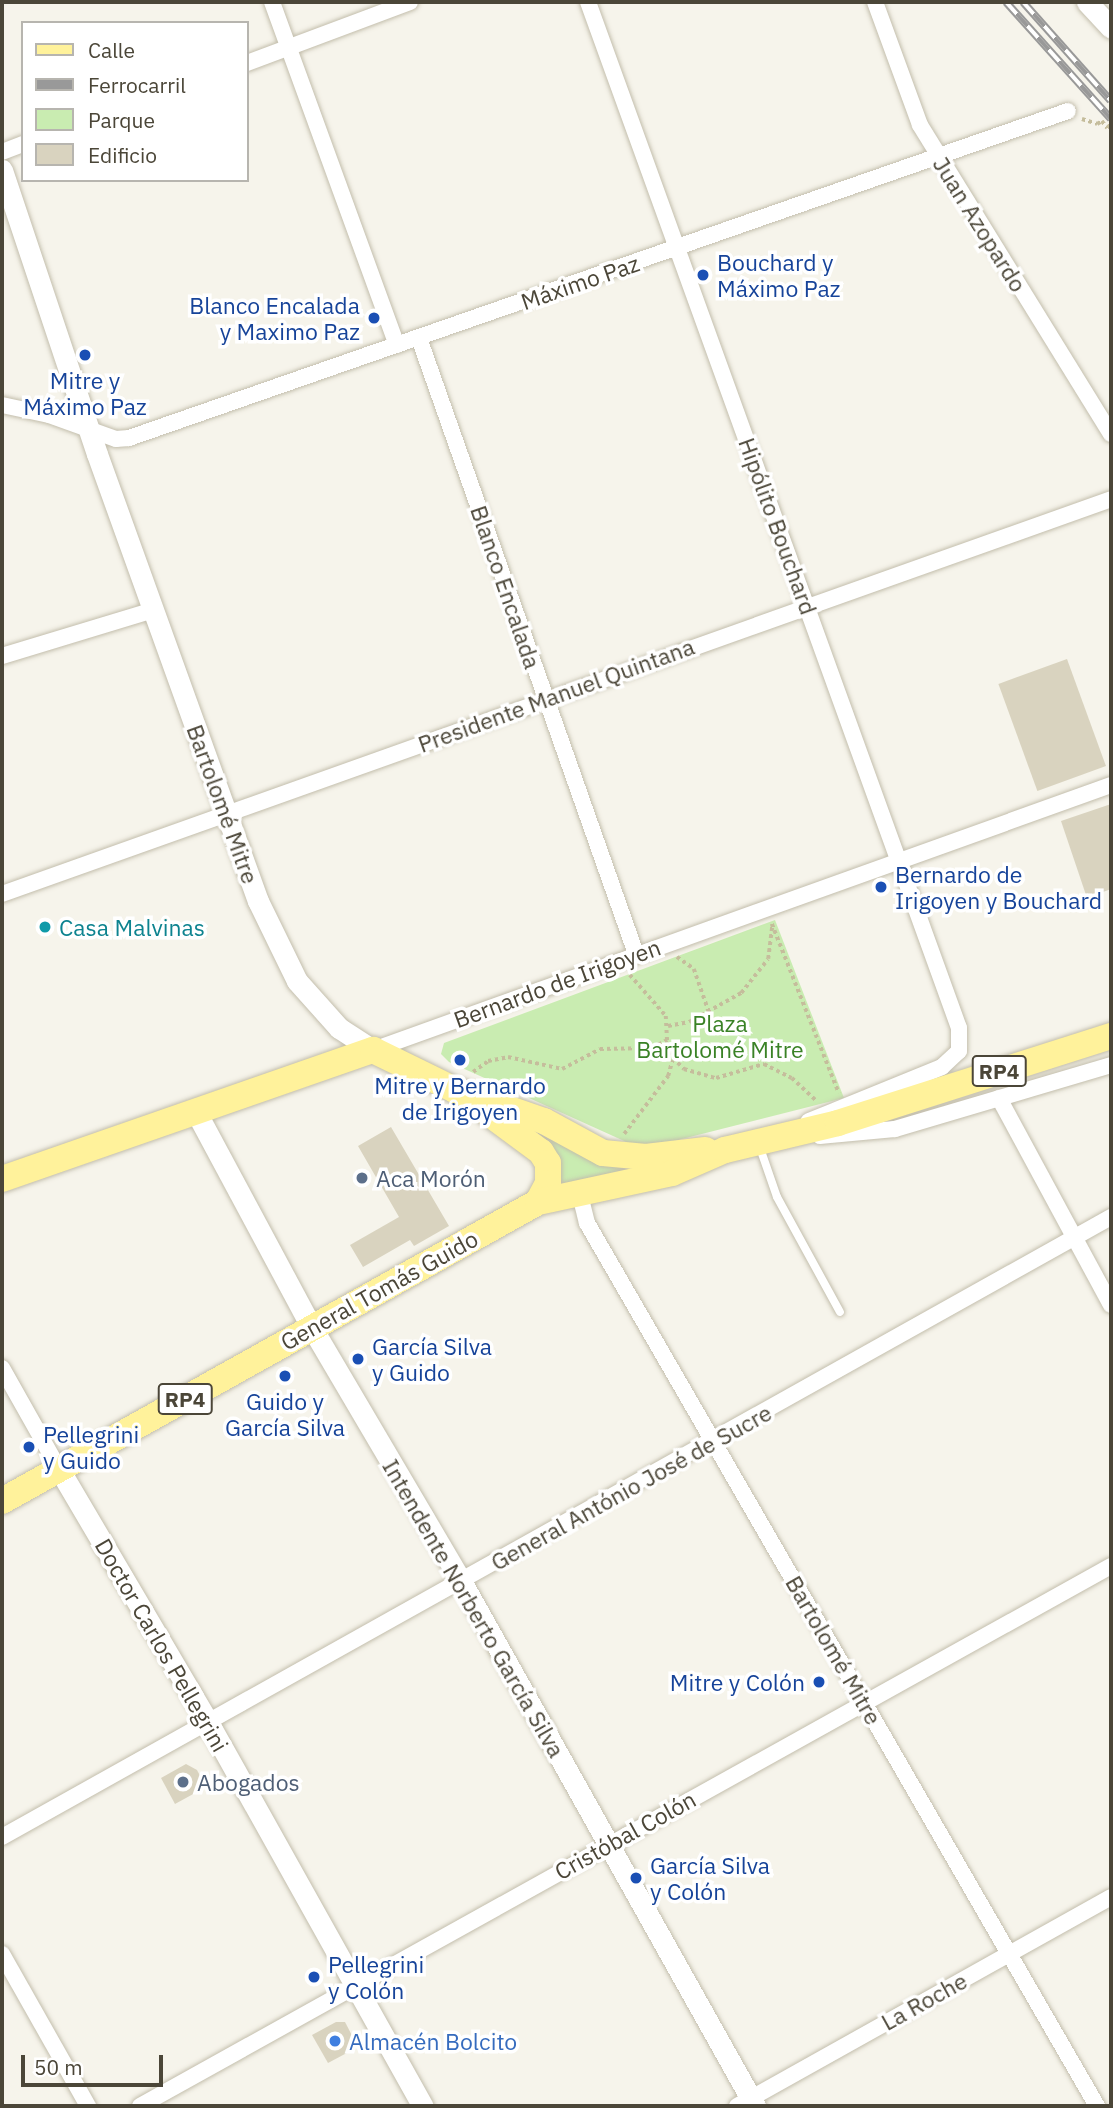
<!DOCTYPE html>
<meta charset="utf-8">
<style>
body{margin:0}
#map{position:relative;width:1113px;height:2108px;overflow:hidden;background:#f6f4eb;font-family:"IBM Plex Sans",sans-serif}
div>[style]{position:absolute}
.green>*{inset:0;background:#c9ecb1}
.building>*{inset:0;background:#d9d3bf;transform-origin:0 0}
.path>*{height:3.5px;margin-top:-1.75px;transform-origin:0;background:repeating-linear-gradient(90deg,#c5bd9c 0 3.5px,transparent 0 7px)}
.roads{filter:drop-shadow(0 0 2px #c3beac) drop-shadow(0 0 2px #c3beac)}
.service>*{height:8px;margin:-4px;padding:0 4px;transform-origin:4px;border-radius:4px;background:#fff}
.minor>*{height:16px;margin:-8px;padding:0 8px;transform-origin:8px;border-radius:8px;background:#fff}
.tertiary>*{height:21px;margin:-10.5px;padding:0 10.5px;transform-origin:10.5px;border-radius:10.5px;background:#fff}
.primary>*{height:26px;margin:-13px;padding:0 13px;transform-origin:13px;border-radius:13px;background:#fff29b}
.rail>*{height:8px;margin-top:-4px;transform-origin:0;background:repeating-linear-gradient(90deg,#fff 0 16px,#999 0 32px);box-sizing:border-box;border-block:2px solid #999}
.dots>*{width:19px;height:19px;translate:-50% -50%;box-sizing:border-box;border:4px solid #fff;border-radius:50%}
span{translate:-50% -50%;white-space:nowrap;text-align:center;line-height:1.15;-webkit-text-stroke:7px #fff;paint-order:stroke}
.shield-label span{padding:2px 5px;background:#fff;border:2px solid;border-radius:5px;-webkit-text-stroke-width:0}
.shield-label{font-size:21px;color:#4b4638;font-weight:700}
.street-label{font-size:23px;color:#4b4638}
.transit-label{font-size:23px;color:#164399}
.left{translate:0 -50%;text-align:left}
.right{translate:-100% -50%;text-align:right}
.culture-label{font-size:23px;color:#0d838f}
.park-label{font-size:23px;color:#3a8226}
.service-label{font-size:23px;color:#4e5e75}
.shop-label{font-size:23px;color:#366cbe}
.frame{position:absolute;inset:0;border:4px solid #4b4638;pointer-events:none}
.legend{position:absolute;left:21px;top:21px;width:228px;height:161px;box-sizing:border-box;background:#fff;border:2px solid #b7b5af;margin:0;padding:9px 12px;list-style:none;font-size:21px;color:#4b4638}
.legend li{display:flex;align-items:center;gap:14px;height:35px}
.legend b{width:35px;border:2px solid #b7b5af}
.scale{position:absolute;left:21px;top:2055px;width:142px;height:32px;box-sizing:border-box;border:4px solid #4b4638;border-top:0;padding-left:9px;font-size:21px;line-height:24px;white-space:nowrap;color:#4b4638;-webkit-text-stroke:5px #fff;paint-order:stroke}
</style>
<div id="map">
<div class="green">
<div style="clip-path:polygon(775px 920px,844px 1098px,670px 1142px,633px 1145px,449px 1062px,441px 1054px,444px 1043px)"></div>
<div style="clip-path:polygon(538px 1128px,649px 1165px,553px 1190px,534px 1137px)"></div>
</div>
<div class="building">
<div style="left:1067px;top:659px;width:114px;height:73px;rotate:70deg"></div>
<div style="clip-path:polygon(1111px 804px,1111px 889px,1087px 898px,1061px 821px)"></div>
<div style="clip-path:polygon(391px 1127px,449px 1226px,414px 1246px,410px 1240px,363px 1267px,350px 1245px,399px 1217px,358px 1146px)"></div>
<div style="clip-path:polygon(186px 1764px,197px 1770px,206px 1787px,175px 1804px,161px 1778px)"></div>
<div style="clip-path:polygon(336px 2022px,345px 2022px,358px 2047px,328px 2063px,312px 2035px)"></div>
</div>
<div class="path">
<div style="left:1082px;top:119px;width:16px;rotate:18deg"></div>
<div style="left:1097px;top:124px;width:6px;rotate:-31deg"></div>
<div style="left:1102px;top:121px;width:9px;rotate:54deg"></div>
<div style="left:1107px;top:128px;width:6px;rotate:-45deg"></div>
<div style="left:772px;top:924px;width:182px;rotate:68.4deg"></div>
<div style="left:677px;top:957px;width:21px;rotate:35deg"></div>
<div style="left:694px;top:969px;width:46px;rotate:70.8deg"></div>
<div style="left:630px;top:975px;width:55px;rotate:48.7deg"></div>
<div style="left:666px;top:1016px;width:37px;rotate:87deg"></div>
<div style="left:668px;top:1053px;width:23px;rotate:45deg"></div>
<div style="left:684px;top:1069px;width:33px;rotate:16deg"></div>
<div style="left:716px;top:1078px;width:50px;rotate:-16.3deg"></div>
<div style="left:764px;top:1064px;width:31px;rotate:27deg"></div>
<div style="left:792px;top:1078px;width:34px;rotate:43deg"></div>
<div style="left:668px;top:1026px;width:21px;rotate:-11deg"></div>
<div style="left:689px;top:1022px;width:60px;rotate:-29.1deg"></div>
<div style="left:741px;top:993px;width:43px;rotate:-51.5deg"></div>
<div style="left:768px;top:959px;width:34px;rotate:-83deg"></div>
<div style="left:473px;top:1072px;width:19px;rotate:-36deg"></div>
<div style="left:488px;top:1061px;width:20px;rotate:-11deg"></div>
<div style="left:508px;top:1057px;width:55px;rotate:12.5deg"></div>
<div style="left:562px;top:1069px;width:43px;rotate:-27.8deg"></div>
<div style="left:600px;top:1049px;width:52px;rotate:-1.1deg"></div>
<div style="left:652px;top:1048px;width:17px;rotate:-28deg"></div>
<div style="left:624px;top:1134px;width:73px;rotate:-52.8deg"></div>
<div style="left:668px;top:1076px;width:16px;rotate:-75deg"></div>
</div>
<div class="roads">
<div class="service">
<div style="left:759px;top:1145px;width:55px;rotate:70.9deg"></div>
<div style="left:777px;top:1197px;width:131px;rotate:61.3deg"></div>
</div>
<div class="minor">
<div style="left:272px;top:2px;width:365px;rotate:70deg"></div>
<div style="left:588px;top:2px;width:1091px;rotate:70.12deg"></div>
<div style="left:959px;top:1028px;width:23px;rotate:90deg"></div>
<div style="left:959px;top:1051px;width:23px;rotate:137deg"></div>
<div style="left:942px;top:1067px;width:144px;rotate:157.9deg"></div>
<div style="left:875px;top:2px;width:131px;rotate:69.9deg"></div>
<div style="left:920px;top:125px;width:363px;rotate:58.3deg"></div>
<div style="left:247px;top:63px;width:174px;rotate:-20.5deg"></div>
<div style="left:2px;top:152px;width:22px;rotate:-21deg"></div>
<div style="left:419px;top:338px;width:653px;rotate:70.59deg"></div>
<div style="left:2px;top:405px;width:48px;rotate:12deg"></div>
<div style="left:49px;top:415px;width:71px;rotate:19.7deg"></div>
<div style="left:116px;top:439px;width:13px;rotate:-4deg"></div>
<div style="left:129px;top:438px;width:994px;rotate:-19.2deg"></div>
<div style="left:2px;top:656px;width:158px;rotate:-16.9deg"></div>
<div style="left:2px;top:894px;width:1177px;rotate:-19.6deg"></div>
<div style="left:373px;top:1050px;width:784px;rotate:-19.75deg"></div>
<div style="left:999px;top:1098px;width:235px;rotate:61.6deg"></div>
<div style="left:820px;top:1136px;width:75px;rotate:-5.3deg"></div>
<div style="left:895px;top:1129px;width:225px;rotate:-16.5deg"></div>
<div style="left:579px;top:1191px;width:33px;rotate:76deg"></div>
<div style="left:587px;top:1223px;width:1020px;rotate:59.99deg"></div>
<div style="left:2px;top:1368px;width:116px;rotate:60.6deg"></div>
<div style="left:2px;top:1837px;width:1271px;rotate:-29.21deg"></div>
<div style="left:2px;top:1954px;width:175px;rotate:60.5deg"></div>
<div style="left:140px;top:2106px;width:1111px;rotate:-29.08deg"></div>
<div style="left:737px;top:2106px;width:428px;rotate:-29.2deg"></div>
</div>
<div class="tertiary">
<div style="left:1087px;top:2px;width:35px;rotate:47deg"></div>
<div style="left:2px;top:170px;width:299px;rotate:71.5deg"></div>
<div style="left:97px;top:454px;width:475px;rotate:70.2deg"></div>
<div style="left:258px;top:901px;width:89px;rotate:64deg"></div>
<div style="left:297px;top:981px;width:63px;rotate:48.2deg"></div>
<div style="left:339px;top:1028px;width:40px;rotate:32.9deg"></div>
<div style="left:195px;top:1110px;width:247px;rotate:61.8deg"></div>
<div style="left:312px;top:1328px;width:294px;rotate:59.5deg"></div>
<div style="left:461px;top:1581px;width:602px;rotate:60.75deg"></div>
<div style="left:59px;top:1469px;width:294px;rotate:59.5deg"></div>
<div style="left:208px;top:1722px;width:440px;rotate:60.8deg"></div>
</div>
<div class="primary">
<div style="left:479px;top:1106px;width:77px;rotate:36.6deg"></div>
<div style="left:541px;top:1152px;width:13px;rotate:58deg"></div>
<div style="left:548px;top:1163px;width:20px;rotate:90deg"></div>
<div style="left:548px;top:1183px;width:21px;rotate:118deg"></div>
<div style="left:2px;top:1179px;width:393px;rotate:-19.2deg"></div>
<div style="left:373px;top:1050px;width:91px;rotate:26deg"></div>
<div style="left:455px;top:1090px;width:94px;rotate:19.2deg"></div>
<div style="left:544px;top:1121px;width:67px;rotate:28.5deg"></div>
<div style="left:603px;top:1153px;width:43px;rotate:5.3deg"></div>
<div style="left:646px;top:1157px;width:60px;rotate:-6.7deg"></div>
<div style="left:2px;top:1501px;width:614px;rotate:-29.15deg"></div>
<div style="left:538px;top:1202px;width:137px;rotate:-12.2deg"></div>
<div style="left:672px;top:1173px;width:58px;rotate:-23.5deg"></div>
<div style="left:725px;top:1150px;width:116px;rotate:-13.4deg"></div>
<div style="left:838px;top:1123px;width:287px;rotate:-17.7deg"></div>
</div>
</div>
<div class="rail">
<div style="left:1006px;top:2px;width:157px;rotate:48.1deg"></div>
<div style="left:1023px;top:2px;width:132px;rotate:48.4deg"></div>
</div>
<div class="dots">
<div style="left:703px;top:275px;background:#1a4fb4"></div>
<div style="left:374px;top:318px;background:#1a4fb4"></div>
<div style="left:85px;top:355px;background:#1a4fb4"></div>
<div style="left:881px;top:887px;background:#1a4fb4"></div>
<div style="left:45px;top:927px;background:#0f9aa8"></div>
<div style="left:460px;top:1060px;background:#1a4fb4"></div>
<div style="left:362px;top:1178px;background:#5c6f8a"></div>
<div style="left:358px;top:1359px;background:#1a4fb4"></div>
<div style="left:285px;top:1376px;background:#1a4fb4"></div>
<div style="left:29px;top:1447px;background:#1a4fb4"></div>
<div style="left:819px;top:1682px;background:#1a4fb4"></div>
<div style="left:183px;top:1782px;background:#5c6f8a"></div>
<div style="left:636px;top:1878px;background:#1a4fb4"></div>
<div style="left:314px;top:1977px;background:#1a4fb4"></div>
<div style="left:335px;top:2041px;background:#3f7fe0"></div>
</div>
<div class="shield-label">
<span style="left:999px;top:1071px">RP4</span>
<span style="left:185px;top:1399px">RP4</span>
</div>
<div class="street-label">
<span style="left:980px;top:224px;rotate:58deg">Juan Azopardo</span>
<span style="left:580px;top:282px;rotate:-19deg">Máximo Paz</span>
<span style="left:778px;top:526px;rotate:70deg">Hipólito Bouchard</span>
<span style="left:506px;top:587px;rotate:71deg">Blanco Encalada</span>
<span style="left:556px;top:695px;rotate:-20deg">Presidente Manuel Quintana</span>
<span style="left:223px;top:804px;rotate:70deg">Bartolomé Mitre</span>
<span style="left:557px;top:983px;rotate:-20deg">Bernardo de Irigoyen</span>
<span style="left:379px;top:1290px;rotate:-29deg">General Tomás Guido</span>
<span style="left:631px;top:1487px;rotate:-29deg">General António José de Sucre</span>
<span style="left:474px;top:1608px;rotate:60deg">Intendente Norberto García Silva</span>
<span style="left:162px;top:1645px;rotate:60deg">Doctor Carlos Pellegrini</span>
<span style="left:834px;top:1650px;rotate:60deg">Bartolomé Mitre</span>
<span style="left:625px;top:1835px;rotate:-29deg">Cristóbal Colón</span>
<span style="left:924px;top:2001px;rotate:-29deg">La Roche</span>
</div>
<div class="transit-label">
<span class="left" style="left:717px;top:275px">Bouchard y<br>Máximo Paz</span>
<span class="right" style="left:360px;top:318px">Blanco Encalada<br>y Maximo Paz</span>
<span style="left:85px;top:393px">Mitre y<br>Máximo Paz</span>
<span class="left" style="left:895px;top:887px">Bernardo de<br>Irigoyen y Bouchard</span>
<span style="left:460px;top:1098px">Mitre y Bernardo<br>de Irigoyen</span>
<span class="left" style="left:372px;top:1359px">García Silva<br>y Guido</span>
<span style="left:285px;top:1414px">Guido y<br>García Silva</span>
<span class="left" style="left:43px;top:1447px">Pellegrini<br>y Guido</span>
<span class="right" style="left:805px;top:1682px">Mitre y Colón</span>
<span class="left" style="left:650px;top:1878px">García Silva<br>y Colón</span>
<span class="left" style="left:328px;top:1977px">Pellegrini<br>y Colón</span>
</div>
<div class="culture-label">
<span class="left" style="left:59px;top:927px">Casa Malvinas</span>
</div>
<div class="park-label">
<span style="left:720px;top:1036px">Plaza<br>Bartolomé Mitre</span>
</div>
<div class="service-label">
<span class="left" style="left:376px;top:1178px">Aca Morón</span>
<span class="left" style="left:197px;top:1782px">Abogados</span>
</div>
<div class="shop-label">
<span class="left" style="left:349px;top:2041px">Almacén Bolcito</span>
</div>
<div class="frame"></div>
<ul class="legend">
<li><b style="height:9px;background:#fff29b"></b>Calle</li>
<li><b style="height:9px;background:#999"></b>Ferrocarril</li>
<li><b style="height:19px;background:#c9ecb1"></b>Parque</li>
<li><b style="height:19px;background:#d9d3bf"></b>Edificio</li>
</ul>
<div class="scale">50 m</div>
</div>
